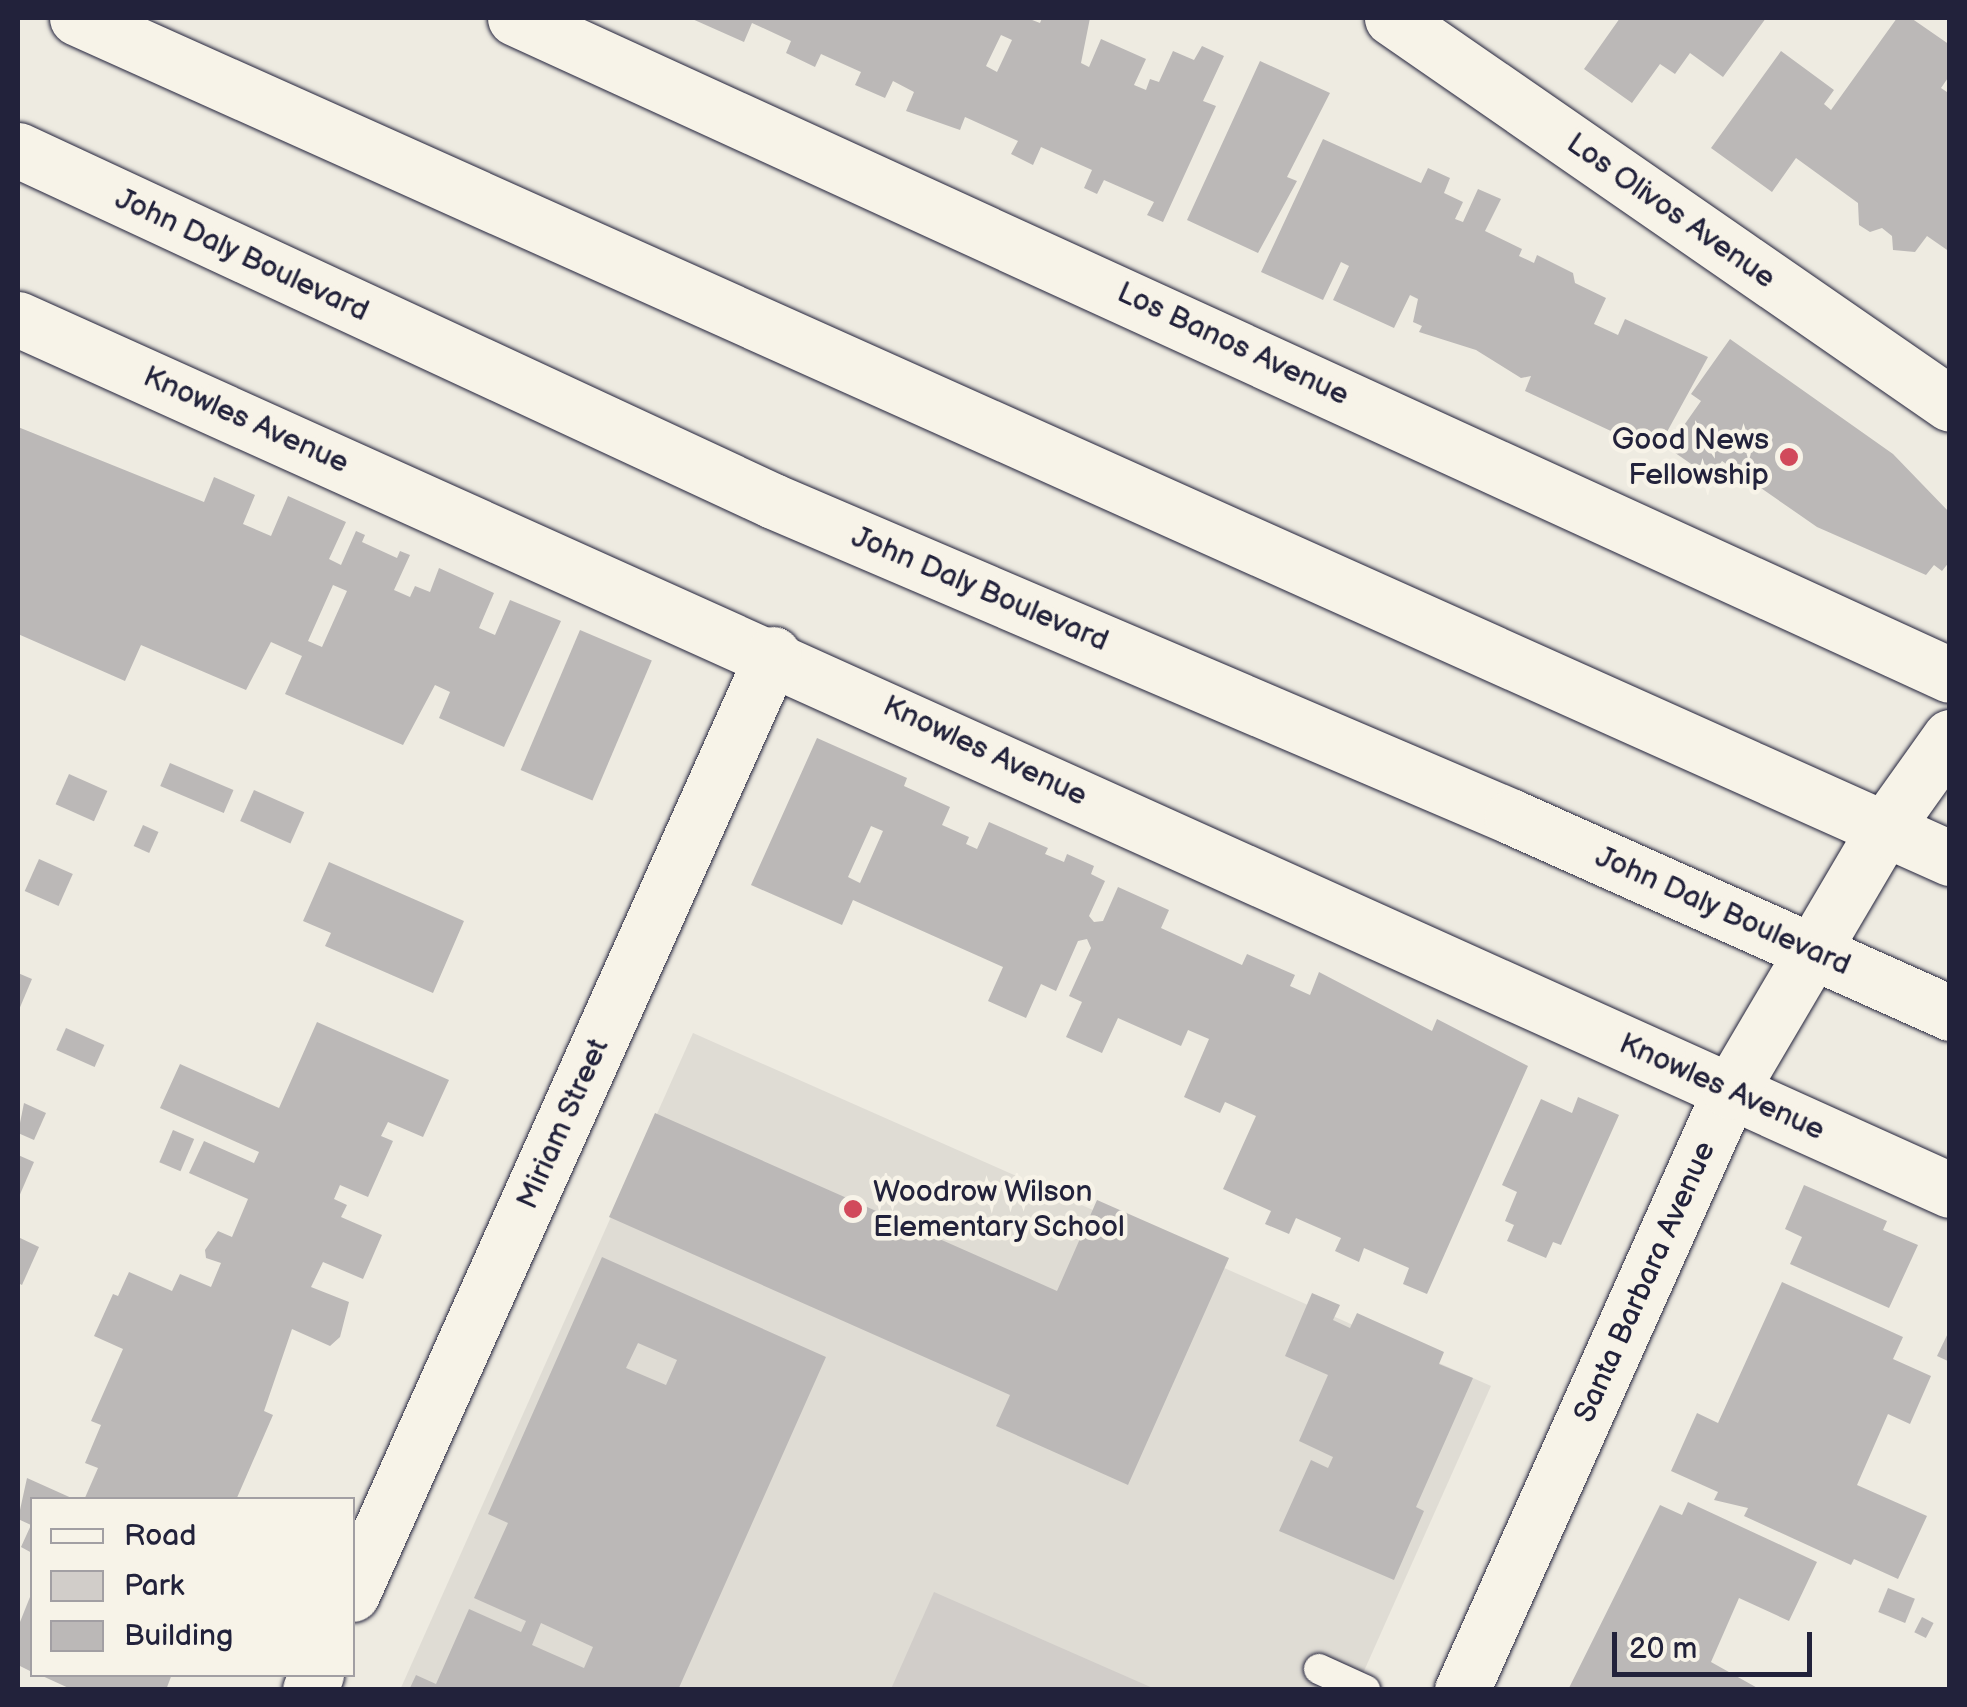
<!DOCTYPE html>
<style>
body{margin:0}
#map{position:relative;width:1967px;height:1707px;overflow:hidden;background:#eeebe1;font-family:"Balsamiq Sans",sans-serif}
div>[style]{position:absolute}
.built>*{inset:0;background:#dfdcd4}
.green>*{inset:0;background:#d1cdc9}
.building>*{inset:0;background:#bbb8b7;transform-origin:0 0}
.roads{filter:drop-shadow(0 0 2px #22223b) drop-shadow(0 0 2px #22223b)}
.service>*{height:30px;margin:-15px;padding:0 15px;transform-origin:15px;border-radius:15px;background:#f7f3e8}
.minor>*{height:55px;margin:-27.5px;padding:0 27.5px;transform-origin:27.5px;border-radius:27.5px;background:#f7f3e8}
.primary>*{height:55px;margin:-27.5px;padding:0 27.5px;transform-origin:27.5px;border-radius:27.5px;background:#f7f3e8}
.dots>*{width:28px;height:28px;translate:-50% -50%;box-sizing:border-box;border:5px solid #f7f3e8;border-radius:50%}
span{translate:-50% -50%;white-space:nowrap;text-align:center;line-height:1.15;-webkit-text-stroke:9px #f7f3e8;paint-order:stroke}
.street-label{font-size:30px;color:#22223b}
.poi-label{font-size:30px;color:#22223b}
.right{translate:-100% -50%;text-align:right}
.left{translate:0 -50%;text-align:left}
.frame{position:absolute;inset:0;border:20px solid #22223b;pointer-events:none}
.legend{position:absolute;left:30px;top:1497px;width:325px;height:180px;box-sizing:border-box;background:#f7f3e8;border:2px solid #a29fa3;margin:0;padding:12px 18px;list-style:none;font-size:30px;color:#22223b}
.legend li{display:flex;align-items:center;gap:20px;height:50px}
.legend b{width:50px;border:2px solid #a29fa3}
.scale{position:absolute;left:1612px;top:1632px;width:200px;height:45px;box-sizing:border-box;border:5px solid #22223b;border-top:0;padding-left:12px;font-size:30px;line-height:35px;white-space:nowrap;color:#22223b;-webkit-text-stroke:8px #f7f3e8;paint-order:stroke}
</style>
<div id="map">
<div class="built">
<div style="clip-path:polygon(693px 1033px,1491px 1386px,1356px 1689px,400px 1690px)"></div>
</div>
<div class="green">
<div style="clip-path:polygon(934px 1592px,1155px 1689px,891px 1689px)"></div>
</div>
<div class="building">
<div style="clip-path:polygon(evenodd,690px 18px,1027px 18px,1040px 23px,1042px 18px,1090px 18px,1081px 63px,1089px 67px,1101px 39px,1146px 59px,1134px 85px,1146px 90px,1150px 79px,1159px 82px,1173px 51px,1194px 60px,1202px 46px,1224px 56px,1203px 101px,1216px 106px,1163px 222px,1147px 215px,1154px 202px,1104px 180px,1097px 194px,1084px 188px,1092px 170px,1041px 147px,1033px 165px,1011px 154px,1018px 141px,965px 117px,960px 130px,906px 111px,914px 92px,893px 81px,885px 98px,855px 85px,861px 72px,821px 54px,815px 67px,786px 53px,791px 41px,752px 23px,744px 42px,690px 18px,1001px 35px,1012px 40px,997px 72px,986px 66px,1001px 35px)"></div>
<div style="clip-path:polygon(1620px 18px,1766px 18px,1723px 77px,1690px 53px,1675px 74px,1660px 64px,1632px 103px,1584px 69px)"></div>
<div style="clip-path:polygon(1897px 18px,1911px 18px,1950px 45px,1950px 75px,1941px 88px,1950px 94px,1950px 252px,1927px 236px,1915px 252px,1893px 250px,1892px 236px,1882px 228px,1870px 232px,1859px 225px,1858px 203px,1796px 158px,1772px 192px,1711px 148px,1781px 51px,1834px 90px,1824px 104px,1831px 110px)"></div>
<div style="clip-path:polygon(1260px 61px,1330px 93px,1287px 177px,1297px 181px,1258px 253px,1187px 220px)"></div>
<div style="clip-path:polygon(1323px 139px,1421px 183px,1428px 168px,1450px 178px,1444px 193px,1463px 202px,1455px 219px,1463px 222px,1478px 189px,1501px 199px,1485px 231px,1522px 249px,1519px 256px,1534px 263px,1537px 255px,1573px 273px,1575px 283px,1606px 298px,1594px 324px,1618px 335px,1625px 319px,1708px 357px,1656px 452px,1525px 391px,1531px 376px,1521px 378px,1476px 350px,1419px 332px,1422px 326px,1413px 322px,1418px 299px,1410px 295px,1394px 328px,1333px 300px,1349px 266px,1341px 262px,1323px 300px,1261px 272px)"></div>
<div style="clip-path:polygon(1730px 339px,1893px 454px,1950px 513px,1950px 561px,1942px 571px,1934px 565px,1926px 575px,1817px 527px,1722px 461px,1710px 477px,1668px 448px,1701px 401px,1691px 394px)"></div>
<div style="clip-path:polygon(evenodd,18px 427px,204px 502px,214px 477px,255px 495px,243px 524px,271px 536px,288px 496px,346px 522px,329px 559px,341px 565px,356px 531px,365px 535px,362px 542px,397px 558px,400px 551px,410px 555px,394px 590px,410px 597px,415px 586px,430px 592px,439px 568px,494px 593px,479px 628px,495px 635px,510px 600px,561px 621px,504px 747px,439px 718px,450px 692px,435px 685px,403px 745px,285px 694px,302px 656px,271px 642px,246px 690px,141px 645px,125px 681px,18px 634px,18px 427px,333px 585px,347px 591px,322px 647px,308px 641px,333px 585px)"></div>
<div style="left:580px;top:630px;width:78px;height:152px;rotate:23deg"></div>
<div style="clip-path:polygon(evenodd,817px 738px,907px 778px,904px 786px,950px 807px,942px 825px,969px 837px,966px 844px,977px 849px,989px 822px,1048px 848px,1045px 854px,1064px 862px,1067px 854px,1094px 866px,1091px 874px,1105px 881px,1089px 916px,1094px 922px,1103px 921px,1118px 887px,1169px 910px,1161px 928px,1242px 965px,1247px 954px,1295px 975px,1290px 986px,1310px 995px,1319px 972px,1432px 1031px,1437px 1019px,1528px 1066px,1427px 1294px,1403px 1284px,1409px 1268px,1364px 1248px,1359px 1262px,1335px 1251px,1341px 1238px,1296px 1218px,1289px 1234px,1265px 1224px,1271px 1211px,1223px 1189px,1256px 1116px,1225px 1102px,1220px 1113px,1184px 1097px,1209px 1039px,1188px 1030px,1181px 1046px,1118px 1018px,1102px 1053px,1066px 1037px,1082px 1002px,1069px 996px,1091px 948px,1087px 939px,1078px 941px,1056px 991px,1041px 984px,1026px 1018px,988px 1001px,1003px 967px,853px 900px,842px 925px,751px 885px,817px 738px,871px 826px,883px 831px,860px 883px,848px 877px,871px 826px)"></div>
<div style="left:170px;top:763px;width:69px;height:25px;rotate:23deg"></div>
<div style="left:69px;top:774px;width:42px;height:33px;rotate:24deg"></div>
<div style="left:254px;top:790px;width:55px;height:34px;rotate:24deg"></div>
<div style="left:143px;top:825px;width:17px;height:23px;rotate:24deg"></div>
<div style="left:39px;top:859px;width:37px;height:35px;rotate:24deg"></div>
<div style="clip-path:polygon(329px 862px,464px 921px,433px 993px,325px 946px,331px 933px,303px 921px)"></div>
<div style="clip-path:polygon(18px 973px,32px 979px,18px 1012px)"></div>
<div style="clip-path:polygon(317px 1022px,449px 1080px,423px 1137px,388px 1122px,381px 1136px,393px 1141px,368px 1197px,340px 1185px,334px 1199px,347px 1205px,341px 1217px,382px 1235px,363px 1279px,323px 1262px,311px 1287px,349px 1302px,340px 1337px,330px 1346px,292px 1329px,264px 1411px,273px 1415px,236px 1500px,84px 1500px,98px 1468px,85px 1463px,101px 1425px,91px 1421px,123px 1349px,94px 1336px,113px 1294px,118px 1296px,129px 1272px,172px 1291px,180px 1274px,211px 1287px,221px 1263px,206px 1258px,205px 1250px,218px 1231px,232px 1237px,248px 1199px,189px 1173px,204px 1141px,254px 1163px,259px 1152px,160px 1108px,180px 1064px,279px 1108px)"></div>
<div style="left:66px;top:1028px;width:42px;height:24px;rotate:24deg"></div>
<div style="clip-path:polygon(1578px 1097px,1619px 1115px,1561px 1245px,1553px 1242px,1546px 1258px,1507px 1241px,1514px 1225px,1505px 1221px,1517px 1192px,1502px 1185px,1541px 1099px,1572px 1113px)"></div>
<div style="clip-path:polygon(24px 1103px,46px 1113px,34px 1140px,18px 1133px)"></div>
<div style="clip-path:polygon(655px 1113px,1057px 1291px,1097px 1200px,1229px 1258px,1128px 1485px,996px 1426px,1010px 1395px,609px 1217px)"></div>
<div style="left:173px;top:1130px;width:23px;height:35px;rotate:23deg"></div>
<div style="clip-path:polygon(18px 1155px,34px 1162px,18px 1199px)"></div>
<div style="clip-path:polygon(1804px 1185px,1887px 1221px,1883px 1230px,1918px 1245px,1889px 1308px,1790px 1264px,1802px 1237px,1785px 1229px)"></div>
<div style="clip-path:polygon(18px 1237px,39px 1247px,22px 1285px,18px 1283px)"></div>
<div style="clip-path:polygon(evenodd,602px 1257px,826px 1357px,678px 1690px,409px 1690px,416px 1675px,436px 1684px,469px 1609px,521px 1632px,526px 1621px,474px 1598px,508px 1523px,488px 1514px,602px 1257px,638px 1343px,677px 1360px,666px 1385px,626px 1368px,638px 1343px,602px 1257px,541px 1623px,593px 1647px,584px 1668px,532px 1645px,541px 1623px)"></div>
<div style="clip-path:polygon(1782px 1282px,1903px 1337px,1893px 1359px,1931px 1376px,1910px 1424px,1888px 1414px,1857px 1485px,1927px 1516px,1898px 1579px,1854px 1559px,1851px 1565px,1744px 1516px,1748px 1508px,1714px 1500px,1718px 1492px,1671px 1471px,1697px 1413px,1718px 1423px)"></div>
<div style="clip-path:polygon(1312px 1293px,1340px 1305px,1333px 1320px,1350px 1328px,1357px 1313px,1444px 1352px,1439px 1364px,1473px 1378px,1416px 1507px,1424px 1511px,1394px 1580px,1279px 1531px,1311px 1460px,1328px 1468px,1333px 1457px,1299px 1441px,1328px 1375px,1285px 1356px)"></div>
<div style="clip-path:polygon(1950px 1329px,1950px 1362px,1937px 1356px)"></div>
<div style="clip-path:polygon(27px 1478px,76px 1500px,32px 1500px,32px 1553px,21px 1547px,31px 1525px,18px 1519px)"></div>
<div style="clip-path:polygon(1688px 1502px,1817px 1562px,1789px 1621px,1739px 1598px,1711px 1662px,1761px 1690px,1568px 1690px,1660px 1505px,1682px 1515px)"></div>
<div style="left:1888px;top:1588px;width:29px;height:26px;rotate:22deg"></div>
<div style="clip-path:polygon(32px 1592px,32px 1672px,18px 1665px,18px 1627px)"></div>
<div style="left:1922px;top:1617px;width:13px;height:17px;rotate:27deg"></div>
<div style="clip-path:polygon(38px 1674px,172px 1674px,166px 1690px,73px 1690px)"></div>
</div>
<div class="roads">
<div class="service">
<div style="left:1319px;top:1669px;width:51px;rotate:24.5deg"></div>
</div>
<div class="minor">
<div style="left:515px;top:18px;width:1578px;rotate:24.6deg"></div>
<div style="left:1392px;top:18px;width:678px;rotate:34.67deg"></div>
<div style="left:18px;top:319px;width:2119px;rotate:24.27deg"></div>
<div style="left:352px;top:1594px;width:1030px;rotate:-65.87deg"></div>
<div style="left:310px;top:1690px;width:17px;rotate:-69deg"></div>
<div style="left:1462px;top:1690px;width:656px;rotate:-65.9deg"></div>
<div style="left:1730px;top:1091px;width:305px;rotate:-59.5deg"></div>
<div style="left:1885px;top:828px;width:112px;rotate:-54.5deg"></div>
</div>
<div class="primary">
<div style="left:77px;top:18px;width:2053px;rotate:24.16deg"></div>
<div style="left:18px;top:150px;width:833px;rotate:24.93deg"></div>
<div style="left:773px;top:501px;width:804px;rotate:23.15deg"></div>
<div style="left:1512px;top:817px;width:480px;rotate:24.1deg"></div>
</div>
</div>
<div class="dots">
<div style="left:1789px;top:457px;background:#d1495b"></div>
<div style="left:853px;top:1209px;background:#d1495b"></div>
</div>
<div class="street-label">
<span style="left:1671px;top:211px;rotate:35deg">Los Olivos Avenue</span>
<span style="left:242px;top:255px;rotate:25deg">John Daly Boulevard</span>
<span style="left:1233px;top:344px;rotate:25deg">Los Banos Avenue</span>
<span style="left:246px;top:420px;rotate:24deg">Knowles Avenue</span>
<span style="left:980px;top:589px;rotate:23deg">John Daly Boulevard</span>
<span style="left:985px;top:751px;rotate:25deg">Knowles Avenue</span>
<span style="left:1723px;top:911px;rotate:24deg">John Daly Boulevard</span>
<span style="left:1722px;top:1087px;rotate:24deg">Knowles Avenue</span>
<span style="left:563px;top:1124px;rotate:-66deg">Miriam Street</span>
<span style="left:1645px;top:1282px;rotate:-66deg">Santa Barbara Avenue</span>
</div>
<div class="poi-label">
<span class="right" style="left:1769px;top:457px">Good News<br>Fellowship</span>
<span class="left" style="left:873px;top:1209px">Woodrow Wilson<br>Elementary School</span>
</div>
<div class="frame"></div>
<ul class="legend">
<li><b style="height:12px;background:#f7f3e8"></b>Road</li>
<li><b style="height:28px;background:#d1cdc9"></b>Park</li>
<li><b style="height:28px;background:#bbb8b7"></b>Building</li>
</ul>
<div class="scale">20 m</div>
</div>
